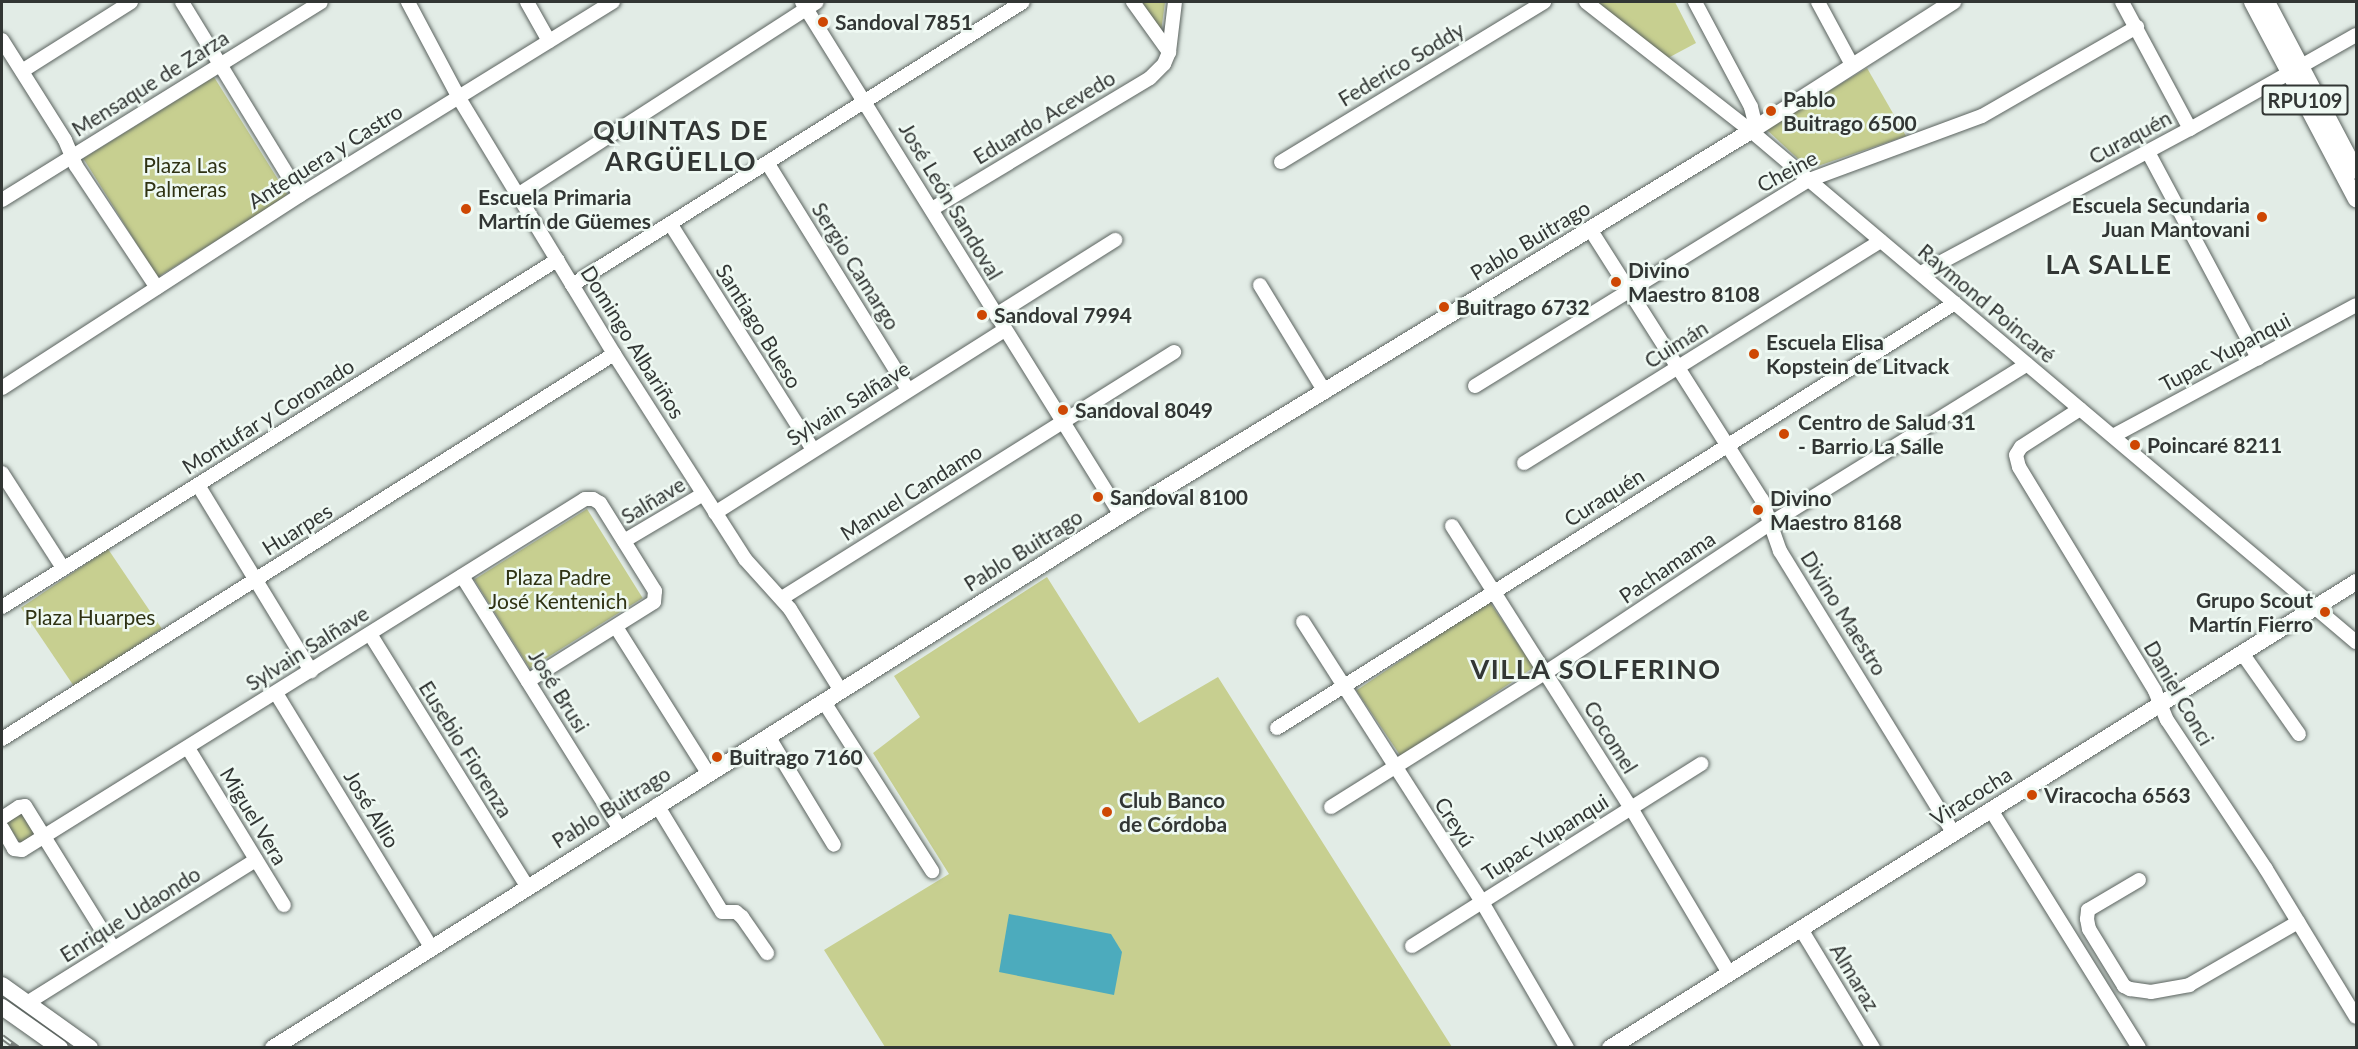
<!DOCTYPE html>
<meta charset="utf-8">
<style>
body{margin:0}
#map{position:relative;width:2358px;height:1049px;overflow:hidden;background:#e2ece6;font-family:Lato,sans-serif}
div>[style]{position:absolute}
.green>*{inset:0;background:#c7cf90;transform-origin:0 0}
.water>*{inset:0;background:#4cabbd}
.roads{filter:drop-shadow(0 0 2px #5b635f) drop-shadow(0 0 2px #5b635f)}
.minor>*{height:14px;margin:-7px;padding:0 7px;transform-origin:7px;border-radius:7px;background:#fff}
.major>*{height:16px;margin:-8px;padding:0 8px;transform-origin:8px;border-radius:8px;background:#fff}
.rail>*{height:6px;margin-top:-3px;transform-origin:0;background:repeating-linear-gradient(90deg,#eff9f3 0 11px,#7a817d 0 22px);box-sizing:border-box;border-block:2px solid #7a817d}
.dots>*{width:16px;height:16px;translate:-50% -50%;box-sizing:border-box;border:3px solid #eff9f3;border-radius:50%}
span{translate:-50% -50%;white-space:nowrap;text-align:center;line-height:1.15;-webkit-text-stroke:5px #eff9f3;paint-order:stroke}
.shield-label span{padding:2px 4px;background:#eff9f3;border:2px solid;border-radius:4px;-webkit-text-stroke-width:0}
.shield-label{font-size:20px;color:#323634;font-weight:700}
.poi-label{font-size:21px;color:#323634;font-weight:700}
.left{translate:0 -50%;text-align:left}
.right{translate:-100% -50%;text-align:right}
.street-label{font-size:21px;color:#323634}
.park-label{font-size:21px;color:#2f3213}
.district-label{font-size:27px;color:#323634;font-weight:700;letter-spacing:1.5px}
.frame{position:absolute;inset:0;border:3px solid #323634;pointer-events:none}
</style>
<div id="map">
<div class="green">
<div style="clip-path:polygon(1142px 2px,1165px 2px,1161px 32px)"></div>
<div style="clip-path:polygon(1594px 2px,1675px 2px,1696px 43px,1668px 58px)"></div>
<div style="clip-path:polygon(1867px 68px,1906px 136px,1809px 169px,1766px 129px)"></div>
<div style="left:214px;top:77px;width:140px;height:154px;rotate:58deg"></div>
<div style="left:587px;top:509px;width:105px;height:133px;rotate:58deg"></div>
<div style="left:108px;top:549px;width:96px;height:105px;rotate:56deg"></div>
<div style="clip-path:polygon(1047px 577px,1139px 723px,1218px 677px,1452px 1047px,885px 1047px,824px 950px,949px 874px,873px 753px,920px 717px,894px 676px)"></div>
<div style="left:1489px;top:601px;width:80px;height:160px;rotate:56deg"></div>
<div style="clip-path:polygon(16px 813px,24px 814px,35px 832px,32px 839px,26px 843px,20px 843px,7px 823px,9px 817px)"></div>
</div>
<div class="water">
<div style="clip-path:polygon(1009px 914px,1111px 934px,1122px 952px,1114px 995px,999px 972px)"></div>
</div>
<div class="roads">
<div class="minor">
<div style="left:182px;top:2px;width:226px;rotate:58.6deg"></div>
<div style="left:408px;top:2px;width:109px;rotate:62deg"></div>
<div style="left:459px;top:98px;width:299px;rotate:58.8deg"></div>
<div style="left:614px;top:354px;width:243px;rotate:57.4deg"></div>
<div style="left:745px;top:559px;width:67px;rotate:48deg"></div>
<div style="left:790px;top:609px;width:97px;rotate:58.1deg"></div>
<div style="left:527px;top:2px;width:45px;rotate:60.6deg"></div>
<div style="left:802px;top:2px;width:604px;rotate:58.13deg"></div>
<div style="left:1133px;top:2px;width:62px;rotate:54.2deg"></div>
<div style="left:1586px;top:2px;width:209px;rotate:38deg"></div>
<div style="left:1751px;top:131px;width:792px;rotate:40.19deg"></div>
<div style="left:1695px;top:2px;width:119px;rotate:61.9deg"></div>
<div style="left:1751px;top:107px;width:21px;rotate:76deg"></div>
<div style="left:1818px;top:2px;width:72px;rotate:61.6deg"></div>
<div style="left:2122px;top:2px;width:144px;rotate:61.8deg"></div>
<div style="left:2px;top:40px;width:118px;rotate:57.8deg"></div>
<div style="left:65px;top:140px;width:28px;rotate:67deg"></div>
<div style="left:76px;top:166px;width:146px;rotate:56.4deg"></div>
<div style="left:22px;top:71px;width:129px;rotate:-32.3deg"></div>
<div style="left:2148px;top:152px;width:234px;rotate:61.9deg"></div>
<div style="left:1281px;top:162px;width:308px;rotate:-31.3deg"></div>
<div style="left:768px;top:164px;width:266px;rotate:58.2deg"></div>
<div style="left:519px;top:194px;width:354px;rotate:-32.8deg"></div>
<div style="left:2px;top:200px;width:375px;rotate:-31.8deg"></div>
<div style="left:932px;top:209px;width:254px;rotate:-31deg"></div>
<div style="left:1150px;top:78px;width:20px;rotate:-45deg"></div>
<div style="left:1164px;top:64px;width:13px;rotate:-67deg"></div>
<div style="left:1169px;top:52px;width:50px;rotate:-83.2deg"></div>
<div style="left:671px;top:225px;width:266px;rotate:57.7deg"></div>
<div style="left:1590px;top:229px;width:321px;rotate:57.6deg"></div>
<div style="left:1762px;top:500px;width:54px;rotate:70.6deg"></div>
<div style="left:1780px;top:551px;width:332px;rotate:58.4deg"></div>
<div style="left:1921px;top:273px;width:305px;rotate:-28.2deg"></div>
<div style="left:2190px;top:129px;width:191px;rotate:-29.5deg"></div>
<div style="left:572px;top:285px;width:532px;rotate:-32.11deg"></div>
<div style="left:1260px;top:285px;width:125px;rotate:58.7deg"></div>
<div style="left:996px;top:315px;width:141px;rotate:-32.2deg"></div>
<div style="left:1475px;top:386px;width:392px;rotate:-31.7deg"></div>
<div style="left:1809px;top:180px;width:184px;rotate:-20.3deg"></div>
<div style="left:1982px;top:116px;width:179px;rotate:-29.9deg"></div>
<div style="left:2px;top:388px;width:355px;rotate:-32.9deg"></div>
<div style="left:300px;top:195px;width:368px;rotate:-31.7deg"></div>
<div style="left:2080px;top:409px;width:70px;rotate:147.2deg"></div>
<div style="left:2021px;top:447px;width:9px;rotate:122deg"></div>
<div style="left:2016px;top:455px;width:12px;rotate:76deg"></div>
<div style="left:2019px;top:467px;width:262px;rotate:58.7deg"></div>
<div style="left:2155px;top:691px;width:31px;rotate:68deg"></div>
<div style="left:2167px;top:720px;width:179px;rotate:56.4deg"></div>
<div style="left:2266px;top:869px;width:173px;rotate:58.7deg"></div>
<div style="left:2113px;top:436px;width:276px;rotate:-28.3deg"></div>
<div style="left:1524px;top:463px;width:420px;rotate:-31.9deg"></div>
<div style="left:2px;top:473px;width:113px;rotate:57.3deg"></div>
<div style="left:198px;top:485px;width:218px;rotate:58.7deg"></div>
<div style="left:715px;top:513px;width:342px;rotate:-32.3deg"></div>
<div style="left:1452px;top:526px;width:334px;rotate:57.6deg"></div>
<div style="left:1631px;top:808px;width:192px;rotate:59.3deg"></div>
<div style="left:624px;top:541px;width:92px;rotate:-30.7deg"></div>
<div style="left:462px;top:576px;width:298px;rotate:58deg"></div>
<div style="left:782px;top:598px;width:463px;rotate:-32.1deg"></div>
<div style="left:2px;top:607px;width:655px;rotate:-32.01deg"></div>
<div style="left:1303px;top:622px;width:332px;rotate:57.4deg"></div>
<div style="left:1482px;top:902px;width:169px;rotate:59.8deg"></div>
<div style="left:616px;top:627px;width:173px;rotate:57.8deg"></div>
<div style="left:370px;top:634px;width:297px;rotate:58.1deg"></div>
<div style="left:2242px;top:653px;width:99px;rotate:54.9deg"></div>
<div style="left:276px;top:693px;width:298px;rotate:58.6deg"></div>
<div style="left:824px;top:702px;width:201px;rotate:57.4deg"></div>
<div style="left:1277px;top:728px;width:800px;rotate:-32.08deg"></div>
<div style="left:768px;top:736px;width:127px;rotate:58.8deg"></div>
<div style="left:2px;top:739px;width:723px;rotate:-32.17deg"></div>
<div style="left:188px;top:748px;width:184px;rotate:58.6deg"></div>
<div style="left:657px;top:805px;width:125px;rotate:58.7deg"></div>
<div style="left:722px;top:912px;width:14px"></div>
<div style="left:736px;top:912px;width:8px;rotate:40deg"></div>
<div style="left:742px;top:917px;width:44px;rotate:55.2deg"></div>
<div style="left:1331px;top:807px;width:252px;rotate:-32.1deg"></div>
<div style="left:1545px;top:673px;width:271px;rotate:-33.6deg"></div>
<div style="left:1771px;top:523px;width:301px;rotate:-31.8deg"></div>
<div style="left:1991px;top:810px;width:280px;rotate:58.1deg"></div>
<div style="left:2px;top:818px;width:20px;rotate:-33deg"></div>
<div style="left:19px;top:807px;width:6px;rotate:-9deg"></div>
<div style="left:25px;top:806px;width:167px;rotate:58.2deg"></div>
<div style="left:2px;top:828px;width:24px;rotate:60deg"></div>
<div style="left:14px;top:849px;width:8px;rotate:7deg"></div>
<div style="left:22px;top:850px;width:663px;rotate:-31.94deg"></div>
<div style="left:585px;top:499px;width:8px"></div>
<div style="left:593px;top:499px;width:8px;rotate:30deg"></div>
<div style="left:600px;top:503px;width:104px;rotate:58deg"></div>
<div style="left:655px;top:591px;width:11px;rotate:95deg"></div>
<div style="left:654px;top:602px;width:149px;rotate:147.9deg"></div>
<div style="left:2139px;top:880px;width:59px;rotate:149.5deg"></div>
<div style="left:2088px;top:910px;width:9px;rotate:96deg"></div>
<div style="left:2087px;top:919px;width:10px;rotate:79deg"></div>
<div style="left:2089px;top:929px;width:67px;rotate:58.4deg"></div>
<div style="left:2124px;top:986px;width:7px;rotate:27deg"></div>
<div style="left:2130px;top:989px;width:21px;rotate:8deg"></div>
<div style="left:2151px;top:992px;width:39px;rotate:-10deg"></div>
<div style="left:2189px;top:985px;width:126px;rotate:-30deg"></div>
<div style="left:1801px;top:929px;width:139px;rotate:58.8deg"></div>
<div style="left:1412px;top:946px;width:342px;rotate:-32.2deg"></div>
<div style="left:27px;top:1003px;width:270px;rotate:-32deg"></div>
</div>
<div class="major">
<div style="left:2252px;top:2px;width:223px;rotate:62.2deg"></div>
<div style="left:2267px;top:2px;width:191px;rotate:62.2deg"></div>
<div style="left:2px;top:985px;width:108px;rotate:35.6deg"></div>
<div style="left:2px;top:1007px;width:71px;rotate:35.3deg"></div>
<div style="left:273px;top:1048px;width:1002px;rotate:-32.15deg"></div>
<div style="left:1121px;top:515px;width:738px;rotate:-31.36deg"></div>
<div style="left:1751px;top:131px;width:240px;rotate:-32.6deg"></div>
<div style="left:1610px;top:1048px;width:880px;rotate:-31.99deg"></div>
</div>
</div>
<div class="rail">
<div style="left:2px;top:1037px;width:19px;rotate:36deg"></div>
</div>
<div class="dots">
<div style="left:823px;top:22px;background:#ce4804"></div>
<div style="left:1771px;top:111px;background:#ce4804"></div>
<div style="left:466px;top:209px;background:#ce4804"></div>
<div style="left:2262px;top:217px;background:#ce4804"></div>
<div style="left:1616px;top:282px;background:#ce4804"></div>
<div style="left:1444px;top:307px;background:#ce4804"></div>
<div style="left:982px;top:315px;background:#ce4804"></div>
<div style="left:1754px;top:354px;background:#ce4804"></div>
<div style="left:1063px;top:410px;background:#ce4804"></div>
<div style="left:1784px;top:434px;background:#ce4804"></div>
<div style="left:2135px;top:445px;background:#ce4804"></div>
<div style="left:1098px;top:497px;background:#ce4804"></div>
<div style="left:1758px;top:510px;background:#ce4804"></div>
<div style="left:2325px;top:612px;background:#ce4804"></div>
<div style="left:717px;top:757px;background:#ce4804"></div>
<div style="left:2032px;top:795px;background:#ce4804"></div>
<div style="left:1107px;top:812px;background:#ce4804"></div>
</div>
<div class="shield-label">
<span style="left:2305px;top:100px">RPU109</span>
</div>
<div class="poi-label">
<span class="left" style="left:835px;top:22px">Sandoval 7851</span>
<span class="left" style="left:1783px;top:111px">Pablo<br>Buitrago 6500</span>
<span class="left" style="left:478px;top:209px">Escuela Primaria<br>Martín de Güemes</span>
<span class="right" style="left:2250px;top:217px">Escuela Secundaria<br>Juan Mantovani</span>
<span class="left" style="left:1628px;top:282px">Divino<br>Maestro 8108</span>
<span class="left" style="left:1456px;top:307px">Buitrago 6732</span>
<span class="left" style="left:994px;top:315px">Sandoval 7994</span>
<span class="left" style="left:1766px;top:354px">Escuela Elisa<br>Kopstein de Litvack</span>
<span class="left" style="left:1075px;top:410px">Sandoval 8049</span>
<span class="left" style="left:1798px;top:434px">Centro de Salud 31<br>- Barrio La Salle</span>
<span class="left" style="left:2147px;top:445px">Poincaré 8211</span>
<span class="left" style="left:1110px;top:497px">Sandoval 8100</span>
<span class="left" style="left:1770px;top:510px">Divino<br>Maestro 8168</span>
<span class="right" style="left:2313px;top:612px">Grupo Scout<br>Martín Fierro</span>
<span class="left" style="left:729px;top:757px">Buitrago 7160</span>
<span class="left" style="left:2044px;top:795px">Viracocha 6563</span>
<span class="left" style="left:1119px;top:812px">Club Banco<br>de Córdoba</span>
</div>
<div class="street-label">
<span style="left:1401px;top:64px;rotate:-31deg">Federico Soddy</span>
<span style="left:150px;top:83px;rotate:-32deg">Mensaque de Zarza</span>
<span style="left:1044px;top:117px;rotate:-31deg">Eduardo Acevedo</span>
<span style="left:2130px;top:137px;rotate:-28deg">Curaquén</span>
<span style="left:325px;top:156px;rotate:-32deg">Antequera y Castro</span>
<span style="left:1787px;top:171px;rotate:-28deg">Cheine</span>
<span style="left:951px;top:201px;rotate:59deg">José León Sandoval</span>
<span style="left:1530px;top:240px;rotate:-31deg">Pablo Buitrago</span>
<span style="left:856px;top:266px;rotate:58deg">Sergio Camargo</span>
<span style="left:1987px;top:303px;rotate:40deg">Raymond Poincaré</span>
<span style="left:759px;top:326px;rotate:58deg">Santiago Bueso</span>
<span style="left:633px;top:342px;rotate:58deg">Domingo Albariños</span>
<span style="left:1676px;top:344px;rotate:-32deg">Cuimán</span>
<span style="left:2225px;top:352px;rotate:-28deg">Tupac Yupanqui</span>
<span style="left:848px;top:403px;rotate:-32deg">Sylvain Salñave</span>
<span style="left:268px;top:416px;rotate:-32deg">Montufar y Coronado</span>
<span style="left:911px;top:492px;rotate:-32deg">Manuel Candamo</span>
<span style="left:1604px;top:497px;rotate:-32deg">Curaquén</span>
<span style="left:653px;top:500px;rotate:-31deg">Salñave</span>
<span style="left:297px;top:529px;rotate:-32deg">Huarpes</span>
<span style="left:1023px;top:550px;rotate:-32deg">Pablo Buitrago</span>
<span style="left:1667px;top:567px;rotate:-34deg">Pachamama</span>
<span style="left:1844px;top:613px;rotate:58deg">Divino Maestro</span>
<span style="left:307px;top:648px;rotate:-32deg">Sylvain Salñave</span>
<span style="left:559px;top:691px;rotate:58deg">José Brusi</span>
<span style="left:2179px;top:693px;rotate:60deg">Daniel Conci</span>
<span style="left:1611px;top:737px;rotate:58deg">Cocomel</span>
<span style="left:466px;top:749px;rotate:58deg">Eusebio Fiorenza</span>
<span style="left:1971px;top:796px;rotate:-32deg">Viracocha</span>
<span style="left:611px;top:807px;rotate:-32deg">Pablo Buitrago</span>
<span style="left:372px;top:809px;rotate:59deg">José Allio</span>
<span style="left:254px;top:816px;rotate:59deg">Miguel Vera</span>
<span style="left:1455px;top:822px;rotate:57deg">Creyú</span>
<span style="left:1545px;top:837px;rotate:-32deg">Tupac Yupanqui</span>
<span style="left:130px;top:914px;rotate:-32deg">Enrique Udaondo</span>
<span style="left:1855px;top:977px;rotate:59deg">Almaraz</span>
</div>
<div class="park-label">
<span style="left:185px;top:177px">Plaza Las<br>Palmeras</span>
<span style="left:558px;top:589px">Plaza Padre<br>José Kentenich</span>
<span style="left:90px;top:617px">Plaza Huarpes</span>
</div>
<div class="district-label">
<span style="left:681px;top:145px">QUINTAS DE<br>ARGÜELLO</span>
<span style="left:2109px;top:264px">LA SALLE</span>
<span style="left:1596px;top:669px">VILLA SOLFERINO</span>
</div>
<div class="frame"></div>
</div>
